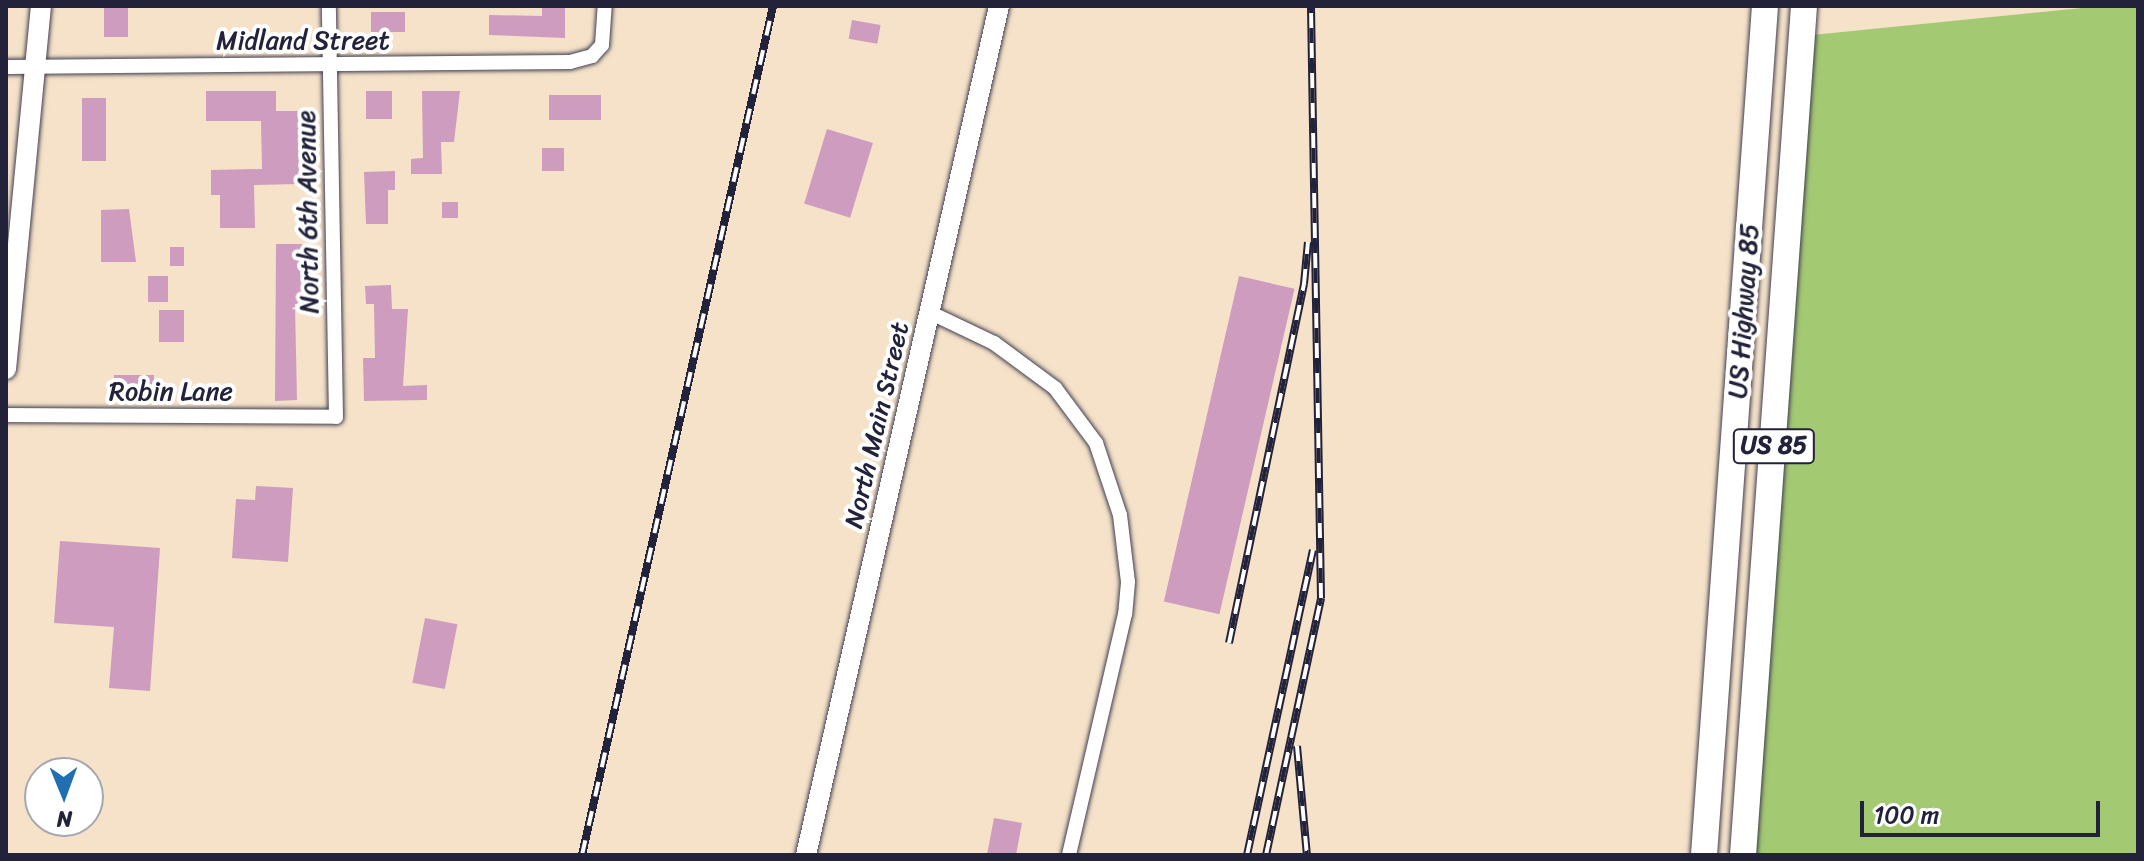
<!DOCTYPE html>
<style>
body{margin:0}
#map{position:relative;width:2144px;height:861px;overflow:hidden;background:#f5e2c9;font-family:Sriracha,sans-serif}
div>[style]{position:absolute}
.green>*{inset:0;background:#a3c973}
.building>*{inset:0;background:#cd9cbe;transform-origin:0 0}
.roads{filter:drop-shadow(0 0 2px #423f50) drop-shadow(0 0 2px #423f50)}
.street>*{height:14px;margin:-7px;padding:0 7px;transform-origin:7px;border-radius:7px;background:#fff}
.secondary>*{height:20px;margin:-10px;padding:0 10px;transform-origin:10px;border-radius:10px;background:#fff}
.highway>*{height:26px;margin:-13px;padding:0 13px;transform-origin:13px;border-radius:13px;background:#fff}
.rail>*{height:8px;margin-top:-4px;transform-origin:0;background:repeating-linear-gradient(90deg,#fff 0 15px,#22223b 0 30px);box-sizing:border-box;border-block:2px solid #22223b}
span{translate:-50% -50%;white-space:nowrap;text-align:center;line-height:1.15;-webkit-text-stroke:8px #fff;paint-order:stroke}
.shield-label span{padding:2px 6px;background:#fff;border:2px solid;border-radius:6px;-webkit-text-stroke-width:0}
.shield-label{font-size:24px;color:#22223b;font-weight:700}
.street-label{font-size:26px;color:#22223b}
.frame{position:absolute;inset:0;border:8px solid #22223b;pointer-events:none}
.north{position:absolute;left:24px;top:757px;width:80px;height:80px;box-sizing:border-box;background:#fff;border:2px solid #a7a7b1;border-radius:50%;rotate:179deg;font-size:22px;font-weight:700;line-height:32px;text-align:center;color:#22223b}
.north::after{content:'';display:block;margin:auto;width:28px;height:36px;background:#1f6fb2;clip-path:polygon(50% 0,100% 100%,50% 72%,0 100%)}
.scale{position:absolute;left:1860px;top:801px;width:240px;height:36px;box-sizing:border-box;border:4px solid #22223b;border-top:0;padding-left:10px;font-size:24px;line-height:28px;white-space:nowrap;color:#22223b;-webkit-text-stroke:6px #fff;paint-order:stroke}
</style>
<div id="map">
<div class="green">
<div style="clip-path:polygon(2102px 6px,2138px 6px,2138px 855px,1743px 855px,1802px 36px)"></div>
</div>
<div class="building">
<div style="left:104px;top:6px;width:24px;height:31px"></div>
<div style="clip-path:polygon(542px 6px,565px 6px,565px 38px,489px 35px,489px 15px,542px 16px)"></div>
<div style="left:371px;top:12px;width:34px;height:20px"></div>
<div style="left:852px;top:20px;width:29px;height:19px;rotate:10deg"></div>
<div style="clip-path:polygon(206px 91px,276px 91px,276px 111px,298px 111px,299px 184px,254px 185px,255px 228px,220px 228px,220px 195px,211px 195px,211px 170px,262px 169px,261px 121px,206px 121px)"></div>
<div style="left:366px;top:91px;width:26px;height:28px"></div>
<div style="clip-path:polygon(422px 91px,460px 91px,454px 142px,441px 142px,442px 174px,411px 174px,411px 159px,423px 158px)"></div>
<div style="left:601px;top:95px;width:25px;height:52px;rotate:90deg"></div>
<div style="left:82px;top:98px;width:24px;height:63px"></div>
<div style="left:827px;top:129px;width:48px;height:78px;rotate:17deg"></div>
<div style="left:564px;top:148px;width:23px;height:22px;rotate:90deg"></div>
<div style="clip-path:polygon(395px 171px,395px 190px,388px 190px,388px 224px,366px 224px,364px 172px)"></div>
<div style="left:458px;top:202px;width:16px;height:16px;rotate:90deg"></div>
<div style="clip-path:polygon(129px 209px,136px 262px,101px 262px,101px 210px)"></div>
<div style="clip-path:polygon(276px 244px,302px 244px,303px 304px,295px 304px,297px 400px,275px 401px)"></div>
<div style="left:170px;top:247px;width:14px;height:19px"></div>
<div style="left:168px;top:276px;width:26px;height:20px;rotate:90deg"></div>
<div style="left:1239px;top:276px;width:57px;height:334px;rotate:13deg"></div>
<div style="clip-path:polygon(391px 285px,392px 309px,408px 309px,403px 386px,427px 385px,427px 400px,364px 401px,363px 358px,375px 358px,374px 304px,366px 304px,365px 286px)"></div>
<div style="left:184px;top:310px;width:32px;height:25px;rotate:90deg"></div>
<div style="left:154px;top:375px;width:22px;height:40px;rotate:90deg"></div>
<div style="clip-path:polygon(256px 486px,293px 488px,288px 562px,232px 558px,236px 499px,255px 500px)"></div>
<div style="clip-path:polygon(60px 541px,160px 548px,150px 691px,109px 688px,114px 627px,54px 623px)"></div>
<div style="left:425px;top:618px;width:33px;height:66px;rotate:11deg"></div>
<div style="clip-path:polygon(994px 818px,1022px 823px,1016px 855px,987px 855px)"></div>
</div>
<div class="roads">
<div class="street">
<div style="left:6px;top:67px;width:564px;rotate:-0.51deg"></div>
<div style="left:570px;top:62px;width:23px;rotate:-15deg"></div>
<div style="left:592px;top:56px;width:15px;rotate:-48deg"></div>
<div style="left:602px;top:45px;width:39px;rotate:-86deg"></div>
<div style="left:929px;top:312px;width:72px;rotate:25.5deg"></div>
<div style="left:994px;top:343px;width:76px;rotate:36.4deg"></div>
<div style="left:1055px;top:388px;width:69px;rotate:53.3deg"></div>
<div style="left:1096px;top:443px;width:76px;rotate:71.6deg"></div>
<div style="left:1120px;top:515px;width:67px;rotate:83.2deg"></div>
<div style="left:1128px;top:582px;width:32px;rotate:95deg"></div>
<div style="left:1125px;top:614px;width:247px;rotate:103.1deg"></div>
<div style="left:6px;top:415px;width:330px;rotate:0.3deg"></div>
<div style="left:336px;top:417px;width:411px;rotate:-91deg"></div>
</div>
<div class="secondary">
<div style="left:6px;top:369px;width:365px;rotate:-84.5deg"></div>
<div style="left:806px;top:855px;width:871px;rotate:-77.19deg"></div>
</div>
<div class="highway">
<div style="left:1704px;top:855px;width:851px;rotate:-85.89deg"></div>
<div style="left:1743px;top:855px;width:851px;rotate:-85.89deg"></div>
</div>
</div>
<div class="rail">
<div style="left:1229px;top:643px;width:367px;rotate:-78.2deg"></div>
<div style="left:1304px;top:284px;width:42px;rotate:-84.6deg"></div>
<div style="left:1297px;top:746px;width:109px;rotate:84.8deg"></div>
<div style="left:582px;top:855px;width:870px;rotate:-77.32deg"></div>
<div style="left:1247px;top:855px;width:312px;rotate:-77.8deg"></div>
<div style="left:1266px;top:855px;width:263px;rotate:-77.9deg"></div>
<div style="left:1321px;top:598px;width:592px;rotate:-90.97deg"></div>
</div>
<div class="shield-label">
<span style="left:1774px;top:446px">US 85</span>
</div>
<div class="street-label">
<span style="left:303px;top:41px">Midland Street</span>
<span style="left:308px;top:212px;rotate:-91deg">North 6th Avenue</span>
<span style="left:1744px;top:311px;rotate:-86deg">US Highway 85</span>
<span style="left:171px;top:392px">Robin Lane</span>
<span style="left:877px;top:425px;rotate:-77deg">North Main Street</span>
</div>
<div class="frame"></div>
<div class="north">N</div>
<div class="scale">100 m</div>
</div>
